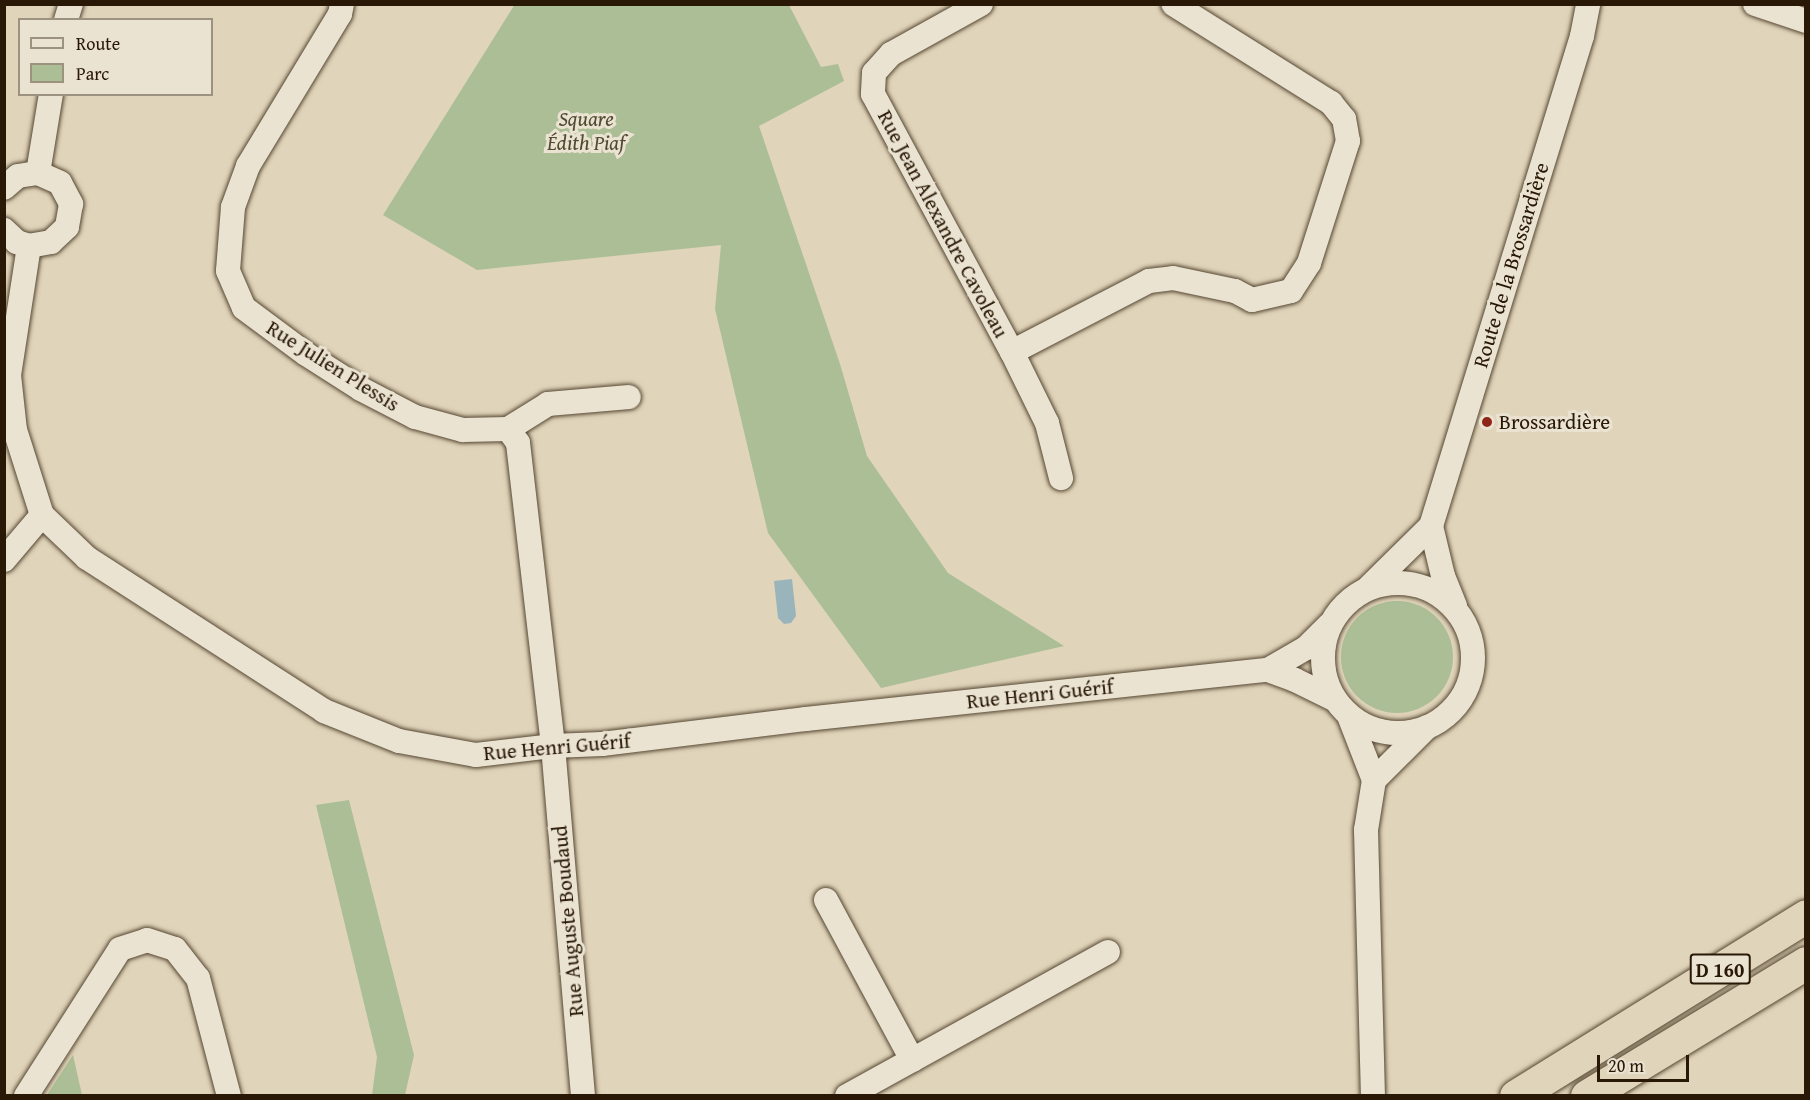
<!DOCTYPE html>
<meta charset="utf-8">
<style>
body{margin:0}
#map{position:relative;width:1810px;height:1100px;overflow:hidden;background:#e0d4ba;font-family:"Gentium Book Plus",serif}
div>[style]{position:absolute}
.green>*{inset:0;background:#acbe95}
.round{border-radius:50%}
.water>*{inset:0;background:#99b5bb}
.roads{filter:drop-shadow(0 0 2px #564732) drop-shadow(0 0 2px #564732)}
.minor>*{height:24px;margin:-12px;padding:0 12px;transform-origin:12px;border-radius:12px;background:#ebe3d2}
.minor>.ring{margin:-12px;padding:0;box-sizing:content-box;background:none;border:24px solid #ebe3d2;border-radius:50%}
.trunk>*{height:33px;margin:-16.5px;padding:0 16.5px;transform-origin:16.5px;border-radius:16.5px;background:#e0d4ba}
.dots>*{width:16px;height:16px;translate:-50% -50%;box-sizing:border-box;border:3px solid #ebe3d2;border-radius:50%}
span{translate:-50% -50%;white-space:nowrap;text-align:center;line-height:1.15;-webkit-text-stroke:6px #ebe3d2;paint-order:stroke}
.shield-label span{padding:2px 4px;background:#ebe3d2;border:2px solid;border-radius:4px;-webkit-text-stroke-width:0}
.shield-label{font-size:20px;color:#281805;font-weight:700}
.park-label{font-size:21px;color:#504a30;font-style:italic}
.street-label{font-size:21px;color:#281805}
.poi-label{font-size:21px;color:#281805}
.left{translate:0 -50%;text-align:left}
.frame{position:absolute;inset:0;border:6px solid #281805;pointer-events:none}
.legend{position:absolute;left:18px;top:18px;width:195px;height:78px;box-sizing:border-box;background:#ebe3d2;border:2px solid #9d9280;margin:0;padding:8px 10px;list-style:none;font-size:18px;color:#281805}
.legend li{display:flex;align-items:center;gap:12px;height:30px}
.legend b{width:30px;border:2px solid #9d9280}
.scale{position:absolute;left:1597px;top:1055px;width:92px;height:27px;box-sizing:border-box;border:3px solid #281805;border-top:0;padding-left:8px;font-size:18px;line-height:21px;white-space:nowrap;color:#281805;-webkit-text-stroke:4px #ebe3d2;paint-order:stroke}
</style>
<div id="map">
<div class="green">
<div style="clip-path:polygon(515px 4px,789px 5px,821px 67px,838px 64px,844px 81px,759px 126px,840px 364px,867px 456px,948px 573px,1064px 646px,881px 688px,768px 533px,715px 309px,721px 245px,477px 270px,383px 215px)"></div>
<div class="round" style="left:1341px;top:601px;width:112px;height:112px"></div>
<div style="clip-path:polygon(349px 800px,414px 1055px,405px 1095px,372px 1095px,377px 1057px,316px 805px)"></div>
<div style="clip-path:polygon(73px 1055px,82px 1095px,47px 1095px)"></div>
</div>
<div class="water">
<div style="clip-path:polygon(792px 579px,796px 616px,791px 623px,784px 624px,778px 618px,774px 581px)"></div>
</div>
<div class="roads">
<div class="minor">
<div style="left:342px;top:4px;width:10px;rotate:101deg"></div>
<div style="left:340px;top:14px;width:178px;rotate:121.2deg"></div>
<div style="left:248px;top:166px;width:44px;rotate:110.1deg"></div>
<div style="left:233px;top:207px;width:64px;rotate:94.5deg"></div>
<div style="left:228px;top:271px;width:40px;rotate:66.6deg"></div>
<div style="left:244px;top:308px;width:77px;rotate:36.6deg"></div>
<div style="left:306px;top:354px;width:65px;rotate:32.5deg"></div>
<div style="left:361px;top:389px;width:61px;rotate:27.4deg"></div>
<div style="left:415px;top:417px;width:50px;rotate:15.2deg"></div>
<div style="left:463px;top:430px;width:45px;rotate:-1.3deg"></div>
<div style="left:508px;top:429px;width:17px;rotate:54deg"></div>
<div style="left:518px;top:443px;width:305px;rotate:83.4deg"></div>
<div style="left:553px;top:746px;width:351px;rotate:85.1deg"></div>
<div style="left:981px;top:4px;width:103px;rotate:150.9deg"></div>
<div style="left:891px;top:54px;width:25px;rotate:132deg"></div>
<div style="left:874px;top:73px;width:21px;rotate:93deg"></div>
<div style="left:873px;top:94px;width:293px;rotate:61.7deg"></div>
<div style="left:1012px;top:352px;width:154px;rotate:-27.4deg"></div>
<div style="left:1149px;top:281px;width:24px;rotate:-7deg"></div>
<div style="left:1173px;top:278px;width:63px;rotate:11.8deg"></div>
<div style="left:1235px;top:291px;width:19px;rotate:28deg"></div>
<div style="left:1252px;top:300px;width:40px;rotate:-13deg"></div>
<div style="left:1291px;top:291px;width:33px;rotate:-57deg"></div>
<div style="left:1309px;top:263px;width:128px;rotate:-72.3deg"></div>
<div style="left:1348px;top:141px;width:22px;rotate:-100deg"></div>
<div style="left:1344px;top:119px;width:21px;rotate:-129deg"></div>
<div style="left:1331px;top:103px;width:186px;rotate:-147.9deg"></div>
<div style="left:1755px;top:4px;width:54px;rotate:18.4deg"></div>
<div style="left:66px;top:20px;width:17px;rotate:-73deg"></div>
<div style="left:38px;top:173px;width:80px;rotate:-80.7deg"></div>
<div style="left:4px;top:188px;width:18px;rotate:-41deg"></div>
<div style="left:18px;top:176px;width:20px;rotate:-9deg"></div>
<div style="left:38px;top:173px;width:24px;rotate:24deg"></div>
<div style="left:60px;top:183px;width:24px;rotate:62deg"></div>
<div style="left:71px;top:204px;width:23px;rotate:100deg"></div>
<div style="left:67px;top:227px;width:22px;rotate:137deg"></div>
<div style="left:51px;top:242px;width:22px;rotate:170deg"></div>
<div style="left:29px;top:246px;width:13px;rotate:-162deg"></div>
<div style="left:17px;top:242px;width:18px;rotate:-137deg"></div>
<div style="left:29px;top:246px;width:131px;rotate:98.8deg"></div>
<div style="left:9px;top:375px;width:55px;rotate:83.8deg"></div>
<div style="left:15px;top:430px;width:89px;rotate:72.4deg"></div>
<div style="left:42px;top:515px;width:62px;rotate:43.7deg"></div>
<div style="left:87px;top:558px;width:282px;rotate:32.8deg"></div>
<div style="left:324px;top:711px;width:81px;rotate:21.8deg"></div>
<div style="left:399px;top:741px;width:78px;rotate:10.3deg"></div>
<div style="left:476px;top:755px;width:78px;rotate:-6.7deg"></div>
<div style="left:553px;top:746px;width:49px;rotate:-2.3deg"></div>
<div style="left:602px;top:744px;width:206px;rotate:-7deg"></div>
<div style="left:806px;top:719px;width:465px;rotate:-6.1deg"></div>
<div style="left:1268px;top:670px;width:44px;rotate:-30.1deg"></div>
<div style="left:1306px;top:648px;width:33px;rotate:-45deg"></div>
<div style="left:1012px;top:352px;width:79px;rotate:63.8deg"></div>
<div style="left:1047px;top:423px;width:57px;rotate:75.7deg"></div>
<div style="left:508px;top:429px;width:47px;rotate:-32deg"></div>
<div style="left:548px;top:404px;width:81px;rotate:-4.9deg"></div>
<div style="left:1431px;top:526px;width:51px;rotate:76.5deg"></div>
<div style="left:1443px;top:576px;width:32px;rotate:68deg"></div>
<div style="left:4px;top:560px;width:59px;rotate:-49.8deg"></div>
<div class="ring" style="left:1323px;top:583px;width:126px;height:126px"></div>
<div style="left:1367px;top:589px;width:90px;rotate:-44.5deg"></div>
<div style="left:1431px;top:526px;width:513px;rotate:-72.87deg"></div>
<div style="left:1582px;top:36px;width:33px;rotate:-79deg"></div>
<div style="left:1268px;top:670px;width:29px;rotate:20deg"></div>
<div style="left:1295px;top:680px;width:43px;rotate:26deg"></div>
<div style="left:1349px;top:716px;width:69px;rotate:68.7deg"></div>
<div style="left:1374px;top:780px;width:51px;rotate:99.1deg"></div>
<div style="left:1366px;top:830px;width:266px;rotate:88.5deg"></div>
<div style="left:1374px;top:780px;width:75px;rotate:-45deg"></div>
<div style="left:826px;top:900px;width:182px;rotate:61.7deg"></div>
<div style="left:26px;top:1096px;width:174px;rotate:-57.4deg"></div>
<div style="left:120px;top:949px;width:28px;rotate:-18deg"></div>
<div style="left:147px;top:940px;width:29px;rotate:18deg"></div>
<div style="left:175px;top:949px;width:37px;rotate:52deg"></div>
<div style="left:198px;top:978px;width:122px;rotate:75.3deg"></div>
<div style="left:847px;top:1096px;width:298px;rotate:-28.9deg"></div>
</div>
<div class="trunk">
<div style="left:1516px;top:1096px;width:341px;rotate:-31.8deg"></div>
<div style="left:1587px;top:1096px;width:256px;rotate:-31.3deg"></div>
</div>
</div>
<div class="dots">
<div style="left:1487px;top:422px;background:#8f2418"></div>
</div>
<div class="shield-label">
<span style="left:1720px;top:969px">D 160</span>
</div>
<div class="park-label">
<span style="left:586px;top:131px">Square<br>Édith Piaf</span>
</div>
<div class="street-label">
<span style="left:943px;top:224px;rotate:62deg">Rue Jean Alexandre Cavoleau</span>
<span style="left:1511px;top:265px;rotate:-73deg">Route de la Brossardière</span>
<span style="left:333px;top:366px;rotate:32deg">Rue Julien Plessis</span>
<span style="left:1040px;top:694px;rotate:-6deg">Rue Henri Guérif</span>
<span style="left:557px;top:747px;rotate:-5deg">Rue Henri Guérif</span>
<span style="left:568px;top:921px;rotate:-95deg">Rue Auguste Boudaud</span>
</div>
<div class="poi-label">
<span class="left" style="left:1499px;top:422px">Brossardière</span>
</div>
<div class="frame"></div>
<ul class="legend">
<li><b style="height:8px;background:#ebe3d2"></b>Route</li>
<li><b style="height:16px;background:#acbe95"></b>Parc</li>
</ul>
<div class="scale">20 m</div>
</div>
